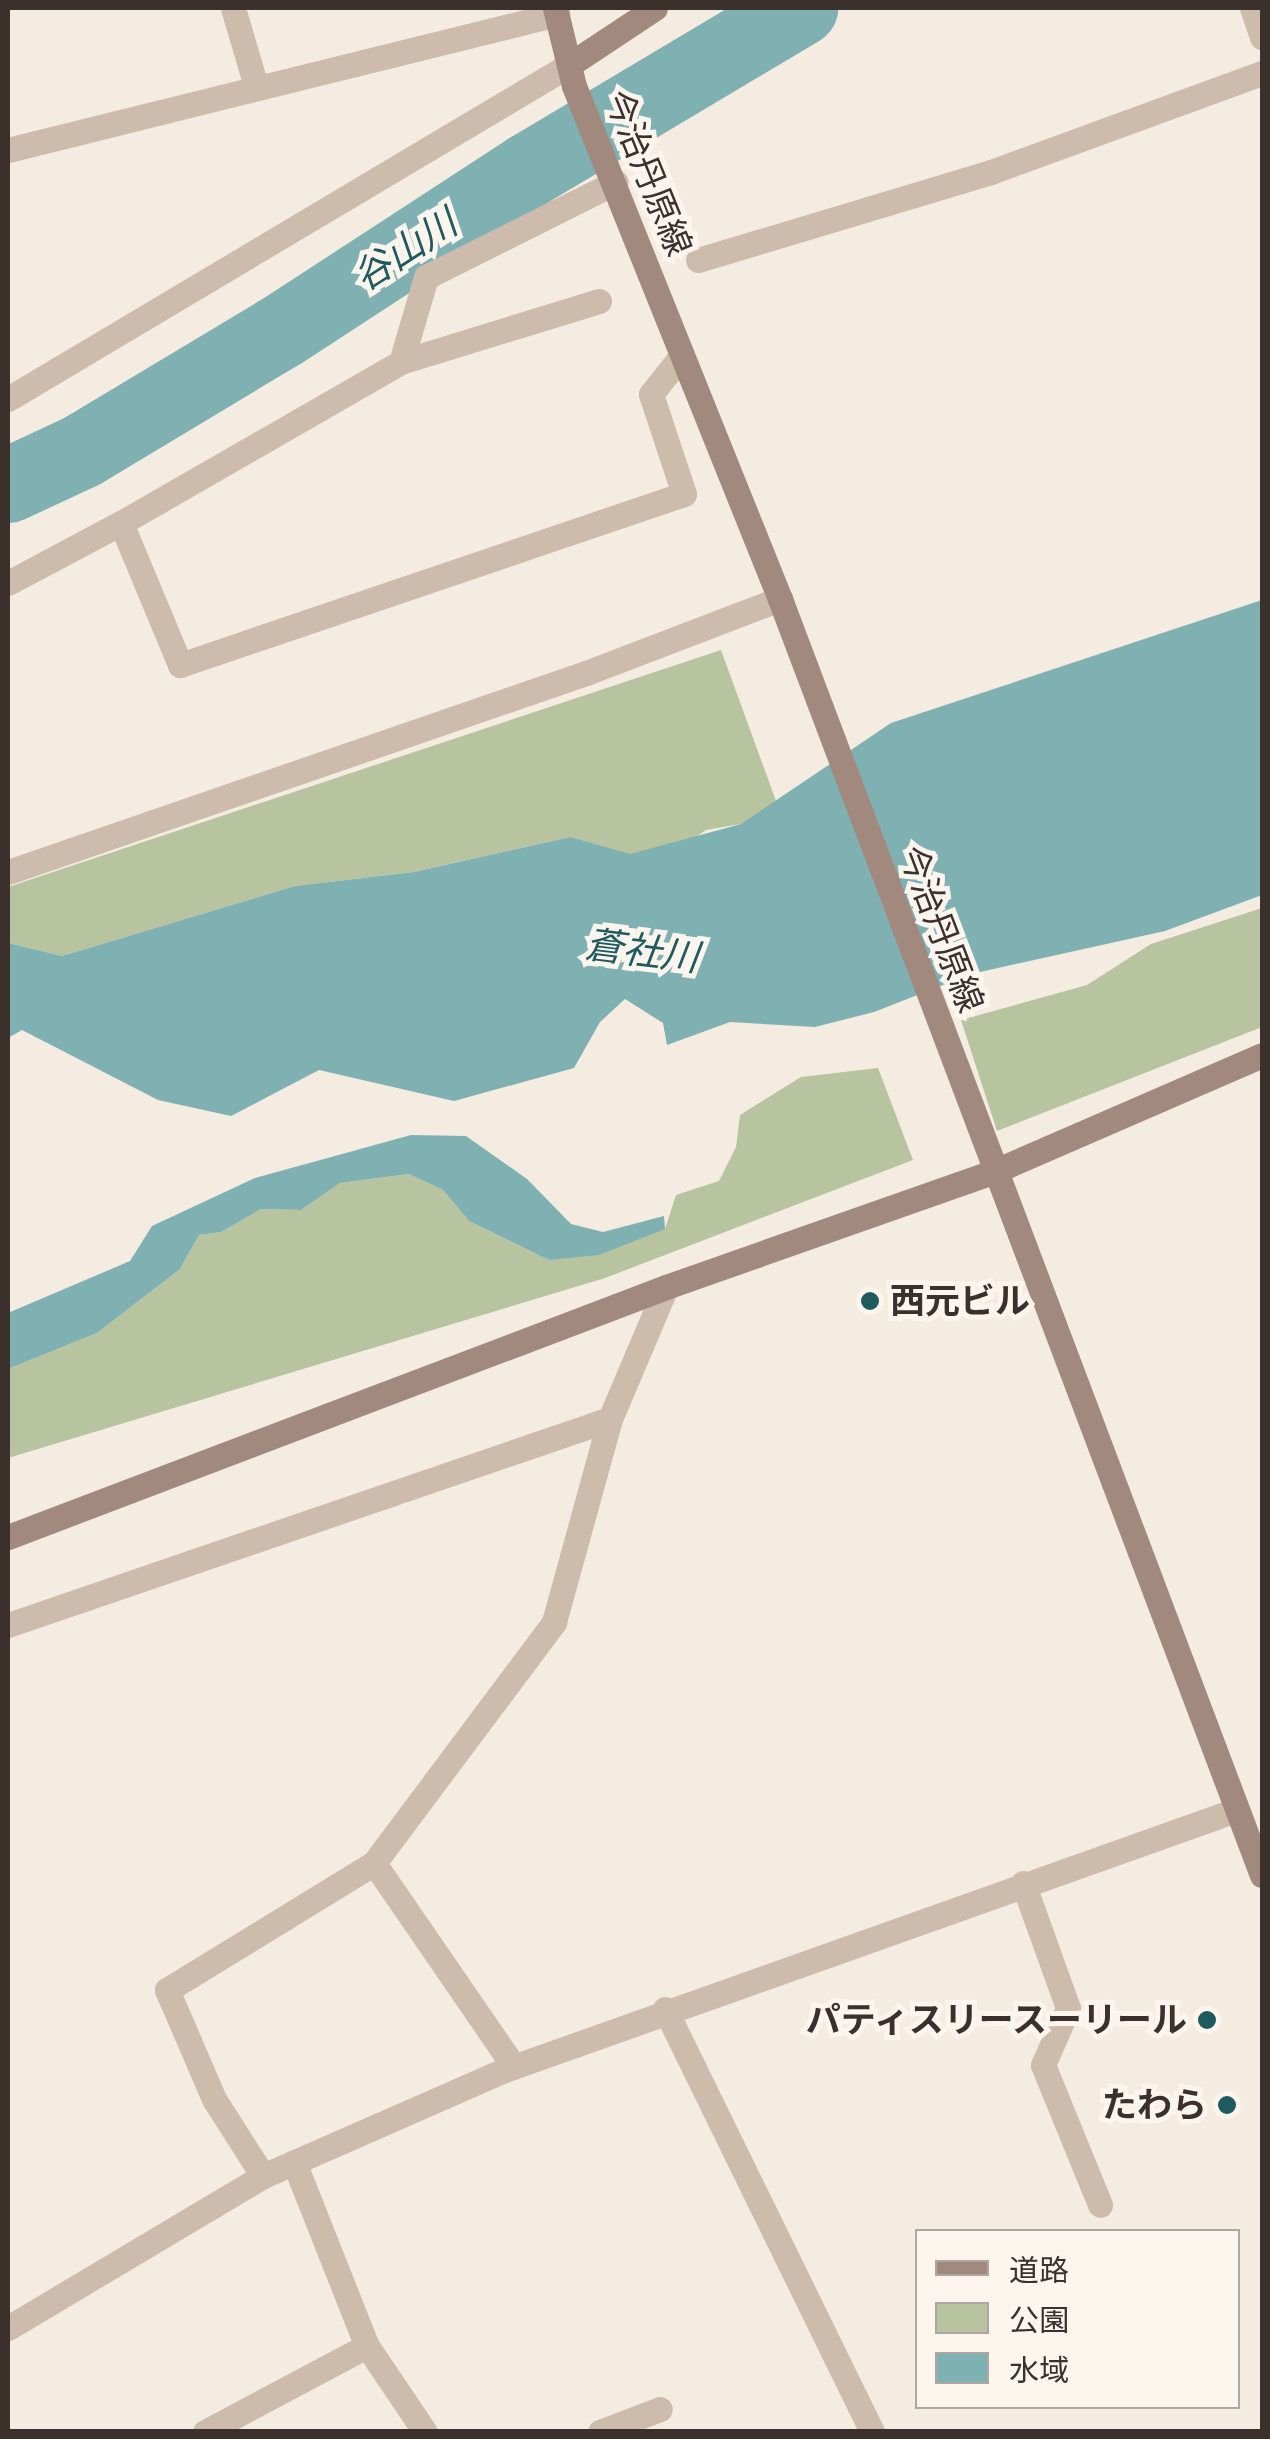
<!DOCTYPE html>
<meta charset="utf-8">
<style>
body{margin:0}
#map{position:relative;width:1270px;height:2439px;overflow:hidden;background:#f4ebe1;font-family:Montserrat,"Noto Sans JP",sans-serif}
div>[style]{position:absolute}
.green>*{inset:0;background:#b8c4a0}
.water>*{inset:0;background:#7fb0b2}
.river>*{height:75px;margin:-37.5px;padding:0 37.5px;transform-origin:37.5px;border-radius:37.5px;background:#7fb0b2}
.street>*{height:25px;margin:-12.5px;padding:0 12.5px;transform-origin:12.5px;border-radius:12.5px;background:#cdbbac}
.secondary>*{height:25px;margin:-12.5px;padding:0 12.5px;transform-origin:12.5px;border-radius:12.5px;background:#a18a7d}
.dots>*{width:28px;height:28px;translate:-50% -50%;box-sizing:border-box;border:5px solid #fbf5ee;border-radius:50%}
span{translate:-50% -50%;white-space:nowrap;text-align:center;line-height:1.15;-webkit-text-stroke:10px #fbf5ee;paint-order:stroke}
.street-label{font-size:35px;color:#3b302b}
.poi-label{font-size:35px;color:#3b302b;font-weight:700}
.left{translate:0 -50%;text-align:left}
.right{translate:-100% -50%;text-align:right}
.water-label{font-size:38px;color:#1f5a5e;font-style:italic}
.frame{position:absolute;inset:0;border:10px solid #3b302b;pointer-events:none}
.legend{position:absolute;left:915px;top:2229px;width:325px;height:180px;box-sizing:border-box;background:#fbf5ee;border:2px solid #aea6a0;margin:0;padding:12px 18px;list-style:none;font-size:30px;color:#3b302b}
.legend li{display:flex;align-items:center;gap:20px;height:50px}
.legend b{width:50px;border:2px solid #aea6a0}
</style>
<div id="map">
<div class="green">
<div style="clip-path:polygon(721px 650px,776px 801px,770px 819px,706px 830px,658px 863px,571px 837px,414px 872px,295px 886px,62px 956px,8px 943px,8px 887px)"></div>
<div style="clip-path:polygon(1262px 908px,1262px 1027px,997px 1131px,961px 1020px,1087px 985px,1151px 944px)"></div>
<div style="clip-path:polygon(878px 1068px,913px 1160px,605px 1278px,8px 1458px,8px 1369px,97px 1333px,180px 1269px,199px 1235px,221px 1232px,261px 1209px,301px 1210px,340px 1183px,409px 1174px,443px 1190px,469px 1221px,549px 1260px,665px 1229px,676px 1195px,719px 1181px,736px 1147px,740px 1115px,801px 1077px)"></div>
</div>
<div class="water">
<div style="clip-path:polygon(1262px 600px,1262px 895px,1165px 931px,971px 974px,874px 1012px,815px 1027px,730px 1022px,667px 1045px,663px 1023px,625px 999px,600px 1022px,574px 1068px,454px 1101px,319px 1070px,231px 1116px,158px 1100px,22px 1030px,8px 1038px,8px 943px,62px 956px,295px 886px,414px 872px,571px 837px,630px 854px,741px 824px,891px 723px)"></div>
<div style="clip-path:polygon(411px 1135px,466px 1136px,527px 1179px,571px 1224px,603px 1232px,664px 1216px,665px 1229px,599px 1255px,549px 1260px,469px 1221px,443px 1190px,409px 1174px,340px 1183px,301px 1210px,261px 1209px,221px 1232px,199px 1235px,180px 1269px,97px 1333px,8px 1369px,8px 1313px,130px 1261px,152px 1226px,255px 1178px)"></div>
</div>
<div class="river">
<div style="left:8px;top:485px;width:81px;rotate:-25deg"></div>
<div style="left:81px;top:451px;width:233px;rotate:-31deg"></div>
<div style="left:281px;top:331px;width:295px;rotate:-33.1deg"></div>
<div style="left:528px;top:170px;width:317px;rotate:-30.8deg"></div>
</div>
<div class="street">
<div style="left:233px;top:8px;width:81px;rotate:73.6deg"></div>
<div style="left:1252px;top:8px;width:31px;rotate:71deg"></div>
<div style="left:8px;top:150px;width:566px;rotate:-13.91deg"></div>
<div style="left:698px;top:260px;width:306px;rotate:-16.7deg"></div>
<div style="left:991px;top:172px;width:289px;rotate:-20.1deg"></div>
<div style="left:599px;top:301px;width:207px;rotate:162.9deg"></div>
<div style="left:401px;top:362px;width:323px;rotate:150.1deg"></div>
<div style="left:121px;top:523px;width:154px;rotate:67.4deg"></div>
<div style="left:180px;top:665px;width:532px;rotate:-18.74deg"></div>
<div style="left:684px;top:494px;width:105px;rotate:-108.3deg"></div>
<div style="left:651px;top:394px;width:50px;rotate:-51.5deg"></div>
<div style="left:401px;top:362px;width:89px;rotate:-73.6deg"></div>
<div style="left:426px;top:277px;width:212px;rotate:-26.6deg"></div>
<div style="left:8px;top:399px;width:653px;rotate:-30.77deg"></div>
<div style="left:8px;top:583px;width:128px;rotate:-28deg"></div>
<div style="left:8px;top:872px;width:611px;rotate:-19deg"></div>
<div style="left:586px;top:673px;width:208px;rotate:-20.9deg"></div>
<div style="left:8px;top:1625px;width:636px;rotate:-18.89deg"></div>
<div style="left:374px;top:1863px;width:247px;rotate:55.5deg"></div>
<div style="left:1023px;top:1883px;width:133px;rotate:70.2deg"></div>
<div style="left:1068px;top:2008px;width:62px;rotate:113.7deg"></div>
<div style="left:1043px;top:2065px;width:151px;rotate:67.8deg"></div>
<div style="left:665px;top:2009px;width:471px;rotate:63.9deg"></div>
<div style="left:294px;top:2162px;width:198px;rotate:68.4deg"></div>
<div style="left:367px;top:2346px;width:104px;rotate:56deg"></div>
<div style="left:263px;top:2176px;width:91px;rotate:-122.5deg"></div>
<div style="left:214px;top:2099px;width:119px;rotate:-113.3deg"></div>
<div style="left:167px;top:1990px;width:243px;rotate:-31.5deg"></div>
<div style="left:374px;top:1863px;width:301px;rotate:-53.2deg"></div>
<div style="left:554px;top:1622px;width:211px;rotate:-74.6deg"></div>
<div style="left:610px;top:1419px;width:143px;rotate:-67deg"></div>
<div style="left:8px;top:2328px;width:297px;rotate:-30.8deg"></div>
<div style="left:263px;top:2176px;width:261px;rotate:-23.7deg"></div>
<div style="left:502px;top:2071px;width:779px;rotate:-19.57deg"></div>
<div style="left:205px;top:2432px;width:183px;rotate:-28deg"></div>
<div style="left:600px;top:2432px;width:64px;rotate:-21deg"></div>
</div>
<div class="secondary">
<div style="left:555px;top:8px;width:80px;rotate:76.3deg"></div>
<div style="left:574px;top:86px;width:553px;rotate:68.12deg"></div>
<div style="left:780px;top:599px;width:1364px;rotate:69.31deg"></div>
<div style="left:569px;top:65px;width:103px;rotate:-33.5deg"></div>
<div style="left:8px;top:1537px;width:704px;rotate:-20.8deg"></div>
<div style="left:666px;top:1287px;width:347px;rotate:-19.4deg"></div>
<div style="left:993px;top:1172px;width:293px;rotate:-23.5deg"></div>
</div>
<div class="dots">
<div style="left:870px;top:1301px;background:#1f5a5e"></div>
<div style="left:1207px;top:2020px;background:#1f5a5e"></div>
<div style="left:1227px;top:2105px;background:#1f5a5e"></div>
</div>
<div class="street-label">
<span style="left:648px;top:173px;rotate:68deg">今治丹原線</span>
<span style="left:941px;top:929px;rotate:69deg">今治丹原線</span>
</div>
<div class="poi-label">
<span class="left" style="left:890px;top:1301px">西元ビル</span>
<span class="right" style="left:1187px;top:2020px">パティスリースーリール</span>
<span class="right" style="left:1207px;top:2105px">たわら</span>
</div>
<div class="water-label">
<span style="left:405px;top:250px;rotate:-33deg">谷山川</span>
<span style="left:642px;top:951px;rotate:7deg">蒼社川</span>
</div>
<div class="frame"></div>
<ul class="legend">
<li><b style="height:12px;background:#a18a7d"></b>道路</li>
<li><b style="height:28px;background:#b8c4a0"></b>公園</li>
<li><b style="height:28px;background:#7fb0b2"></b>水域</li>
</ul>
</div>
